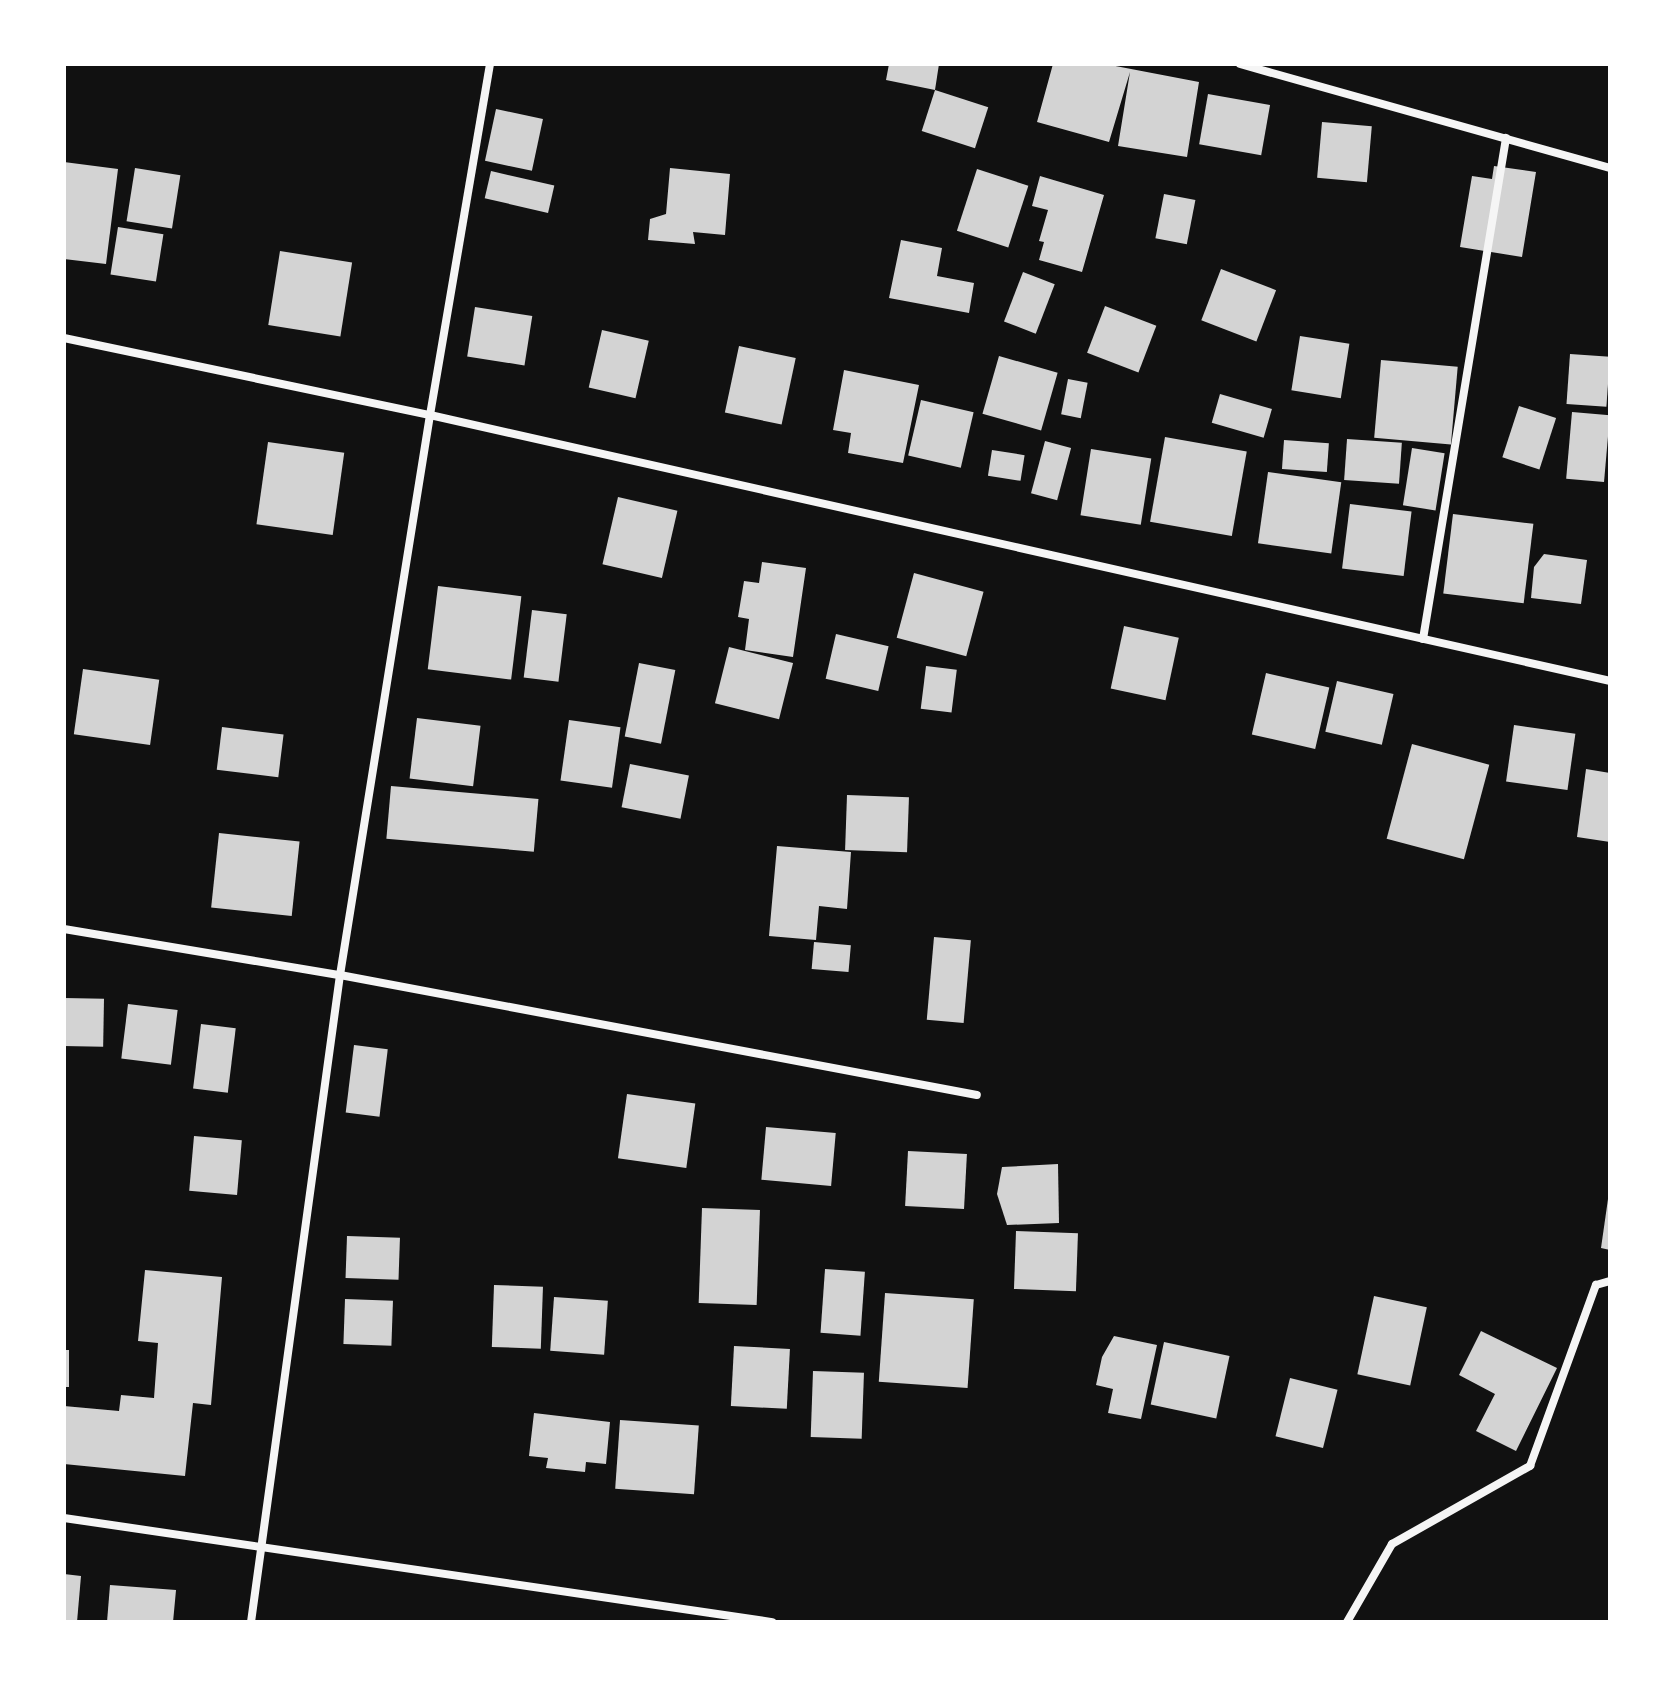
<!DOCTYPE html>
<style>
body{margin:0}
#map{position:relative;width:1674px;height:1686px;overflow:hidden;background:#111;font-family:Inter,sans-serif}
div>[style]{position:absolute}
.building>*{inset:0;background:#d3d3d3;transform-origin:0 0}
.minor>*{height:8px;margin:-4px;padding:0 4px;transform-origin:4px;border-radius:4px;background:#f5f5f5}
span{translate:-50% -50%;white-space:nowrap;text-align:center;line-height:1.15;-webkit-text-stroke:6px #fff;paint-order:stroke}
.frame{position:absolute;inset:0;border:66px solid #fff;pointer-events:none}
</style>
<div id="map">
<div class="building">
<div style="clip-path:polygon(889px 64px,939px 64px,935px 90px,886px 80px)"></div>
<div style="clip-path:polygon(1053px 64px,1105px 64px,1199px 82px,1187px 157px,1118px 146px,1130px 72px,1109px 142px,1037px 122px)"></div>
<div style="left:935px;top:90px;width:56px;height:43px;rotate:18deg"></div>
<div style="left:1208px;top:94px;width:63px;height:51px;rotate:10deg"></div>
<div style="left:496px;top:109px;width:48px;height:53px;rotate:12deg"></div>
<div style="left:1322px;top:122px;width:50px;height:56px;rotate:5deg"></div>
<div style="clip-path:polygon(64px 162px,118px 169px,106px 264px,64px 259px)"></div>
<div style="clip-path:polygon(1494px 166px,1536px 172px,1522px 257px,1460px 247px,1472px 176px,1492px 179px)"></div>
<div style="left:135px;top:168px;width:46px;height:54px;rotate:9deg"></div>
<div style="clip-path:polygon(670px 168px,730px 174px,725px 235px,693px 232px,695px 244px,648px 240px,650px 219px,666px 214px)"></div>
<div style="left:977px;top:169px;width:54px;height:65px;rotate:18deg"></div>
<div style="left:491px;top:171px;width:65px;height:28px;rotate:13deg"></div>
<div style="clip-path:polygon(1040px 176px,1104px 195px,1082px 272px,1039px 260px,1044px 242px,1039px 241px,1048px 210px,1032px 206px)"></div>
<div style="left:1164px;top:194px;width:32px;height:45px;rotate:11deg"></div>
<div style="left:118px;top:227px;width:46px;height:48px;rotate:9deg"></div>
<div style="clip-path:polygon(901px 240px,942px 248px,937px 276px,974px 283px,969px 313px,889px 298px)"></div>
<div style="left:280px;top:251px;width:73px;height:75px;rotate:9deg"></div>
<div style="left:1221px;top:269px;width:59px;height:55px;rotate:21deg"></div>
<div style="left:1023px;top:272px;width:34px;height:53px;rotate:21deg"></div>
<div style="left:1105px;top:306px;width:55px;height:50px;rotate:21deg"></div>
<div style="left:475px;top:307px;width:58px;height:50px;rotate:9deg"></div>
<div style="left:602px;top:330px;width:48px;height:59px;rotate:13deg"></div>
<div style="left:1300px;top:336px;width:50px;height:55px;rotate:9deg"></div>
<div style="left:739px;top:346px;width:58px;height:68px;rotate:12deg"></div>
<div style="left:1570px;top:354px;width:40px;height:50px;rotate:4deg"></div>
<div style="left:999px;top:356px;width:61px;height:60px;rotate:16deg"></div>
<div style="left:1381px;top:360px;width:77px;height:78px;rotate:5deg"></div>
<div style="clip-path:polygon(844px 370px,919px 385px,903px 463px,848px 453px,851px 433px,833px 430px)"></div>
<div style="left:1068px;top:379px;width:20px;height:36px;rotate:11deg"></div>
<div style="left:1220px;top:394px;width:54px;height:30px;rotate:16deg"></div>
<div style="left:921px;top:400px;width:54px;height:57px;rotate:13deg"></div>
<div style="left:1519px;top:406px;width:39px;height:54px;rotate:18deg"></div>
<div style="left:1572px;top:412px;width:38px;height:67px;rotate:5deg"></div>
<div style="left:1165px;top:437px;width:83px;height:86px;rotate:10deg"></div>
<div style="left:1347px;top:439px;width:55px;height:41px;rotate:4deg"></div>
<div style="left:1284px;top:440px;width:45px;height:29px;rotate:4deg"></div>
<div style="left:1045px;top:441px;width:27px;height:54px;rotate:15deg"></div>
<div style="left:268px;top:442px;width:77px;height:83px;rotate:8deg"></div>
<div style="left:1412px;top:448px;width:33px;height:58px;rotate:9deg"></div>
<div style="left:1091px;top:449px;width:61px;height:67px;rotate:9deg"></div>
<div style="left:992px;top:450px;width:33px;height:26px;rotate:9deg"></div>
<div style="left:1268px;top:472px;width:74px;height:72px;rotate:8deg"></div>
<div style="left:618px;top:497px;width:61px;height:69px;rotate:13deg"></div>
<div style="left:1350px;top:504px;width:62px;height:65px;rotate:7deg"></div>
<div style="left:1453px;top:514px;width:81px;height:80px;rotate:7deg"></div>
<div style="clip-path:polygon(1544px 554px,1587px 560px,1581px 604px,1531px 598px,1534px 567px)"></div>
<div style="clip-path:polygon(762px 562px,806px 568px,793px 657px,745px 650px,749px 619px,738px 617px,744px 581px,759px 583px)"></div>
<div style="left:914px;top:573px;width:72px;height:67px;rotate:15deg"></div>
<div style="left:438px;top:586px;width:84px;height:84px;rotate:7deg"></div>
<div style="left:532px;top:610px;width:35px;height:68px;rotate:7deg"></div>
<div style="left:1124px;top:626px;width:56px;height:64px;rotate:12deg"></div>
<div style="left:836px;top:634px;width:54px;height:46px;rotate:13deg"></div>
<div style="left:729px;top:647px;width:66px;height:58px;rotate:14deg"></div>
<div style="left:639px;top:663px;width:37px;height:75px;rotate:11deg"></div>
<div style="left:926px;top:666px;width:31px;height:43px;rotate:7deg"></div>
<div style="left:83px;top:669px;width:77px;height:66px;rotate:8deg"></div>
<div style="left:1266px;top:673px;width:65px;height:63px;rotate:13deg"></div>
<div style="left:1337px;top:681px;width:58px;height:52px;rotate:13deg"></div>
<div style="left:417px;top:718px;width:64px;height:61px;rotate:7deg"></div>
<div style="left:569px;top:720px;width:52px;height:61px;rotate:8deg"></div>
<div style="left:1514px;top:725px;width:62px;height:57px;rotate:8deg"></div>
<div style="left:222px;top:727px;width:62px;height:43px;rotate:7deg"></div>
<div style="left:1412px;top:744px;width:80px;height:98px;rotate:15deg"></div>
<div style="left:630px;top:764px;width:60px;height:44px;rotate:11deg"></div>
<div style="clip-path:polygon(1586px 769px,1610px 773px,1610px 842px,1577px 837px)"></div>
<div style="left:391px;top:786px;width:148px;height:53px;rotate:5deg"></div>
<div style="left:847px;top:795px;width:62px;height:55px;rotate:2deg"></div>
<div style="left:219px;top:833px;width:81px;height:75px;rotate:6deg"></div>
<div style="clip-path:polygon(777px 846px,851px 852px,847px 909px,819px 906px,816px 940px,769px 936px)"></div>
<div style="left:934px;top:937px;width:37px;height:83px;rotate:5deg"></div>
<div style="left:814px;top:942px;width:37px;height:27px;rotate:5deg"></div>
<div style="left:64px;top:998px;width:40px;height:48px;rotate:1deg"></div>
<div style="left:128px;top:1004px;width:50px;height:55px;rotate:7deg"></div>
<div style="left:201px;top:1024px;width:35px;height:65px;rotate:7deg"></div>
<div style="left:354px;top:1045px;width:34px;height:68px;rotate:7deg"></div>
<div style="left:627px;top:1094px;width:69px;height:65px;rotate:8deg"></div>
<div style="left:766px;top:1127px;width:70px;height:53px;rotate:5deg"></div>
<div style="left:194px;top:1136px;width:48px;height:55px;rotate:5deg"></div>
<div style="left:908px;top:1151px;width:59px;height:55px;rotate:3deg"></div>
<div style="clip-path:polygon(1058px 1164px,1059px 1223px,1007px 1225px,997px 1194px,1002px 1167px)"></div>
<div style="clip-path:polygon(1608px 1199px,1610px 1199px,1610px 1250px,1601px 1248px)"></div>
<div style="left:702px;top:1208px;width:58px;height:95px;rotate:2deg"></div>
<div style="left:1016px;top:1231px;width:62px;height:58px;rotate:2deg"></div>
<div style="left:347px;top:1236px;width:53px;height:42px;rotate:2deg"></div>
<div style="left:825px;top:1269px;width:40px;height:64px;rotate:4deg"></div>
<div style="clip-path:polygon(145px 1270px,222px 1277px,211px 1405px,193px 1403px,185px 1476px,64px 1464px,64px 1406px,119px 1411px,121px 1395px,154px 1398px,158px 1343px,138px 1341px)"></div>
<div style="left:494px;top:1285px;width:49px;height:62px;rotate:2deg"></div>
<div style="left:885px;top:1293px;width:89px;height:89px;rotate:4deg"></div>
<div style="left:1374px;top:1296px;width:54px;height:80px;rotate:12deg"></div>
<div style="left:554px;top:1297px;width:54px;height:54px;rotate:4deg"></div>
<div style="left:345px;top:1299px;width:48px;height:45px;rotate:2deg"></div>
<div style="clip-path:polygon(1481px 1331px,1557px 1368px,1516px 1451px,1476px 1431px,1495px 1394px,1459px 1375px)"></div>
<div style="clip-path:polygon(1114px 1336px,1157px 1345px,1141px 1419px,1108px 1413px,1113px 1389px,1096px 1385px,1102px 1357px)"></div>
<div style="left:1164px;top:1342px;width:67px;height:64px;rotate:12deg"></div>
<div style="left:734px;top:1346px;width:56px;height:60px;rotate:3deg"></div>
<div style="left:64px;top:1350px;width:5px;height:37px"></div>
<div style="left:813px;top:1371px;width:51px;height:66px;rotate:2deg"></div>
<div style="left:1290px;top:1378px;width:49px;height:60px;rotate:14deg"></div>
<div style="clip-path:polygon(534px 1413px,610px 1422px,606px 1464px,586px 1462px,585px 1472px,546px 1468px,548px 1458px,529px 1456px)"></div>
<div style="left:620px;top:1420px;width:79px;height:69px;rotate:4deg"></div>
<div style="clip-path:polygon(64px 1574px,81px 1576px,77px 1622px,64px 1622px)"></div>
<div style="clip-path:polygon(110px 1585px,176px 1590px,173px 1622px,107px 1622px)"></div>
</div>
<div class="minor">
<div style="left:490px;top:64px;width:356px;rotate:99.7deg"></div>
<div style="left:430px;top:415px;width:1210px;rotate:12.7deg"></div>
<div style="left:1240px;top:64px;width:384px;rotate:15.7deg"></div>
<div style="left:64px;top:338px;width:374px;rotate:11.9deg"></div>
<div style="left:430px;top:415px;width:567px;rotate:99.13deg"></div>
<div style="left:340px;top:975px;width:648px;rotate:10.67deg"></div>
<div style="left:1423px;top:639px;width:508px;rotate:-80.59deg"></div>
<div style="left:64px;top:929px;width:280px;rotate:9.5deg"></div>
<div style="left:340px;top:975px;width:653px;rotate:97.83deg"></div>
<div style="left:64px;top:1518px;width:716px;rotate:8.36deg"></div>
<div style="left:1347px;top:1622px;width:90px;rotate:-60deg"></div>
<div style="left:1392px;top:1544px;width:159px;rotate:-29.5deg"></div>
<div style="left:1530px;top:1466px;width:193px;rotate:-70deg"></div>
<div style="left:1596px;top:1285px;width:15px;rotate:-16deg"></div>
</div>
<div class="frame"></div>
</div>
